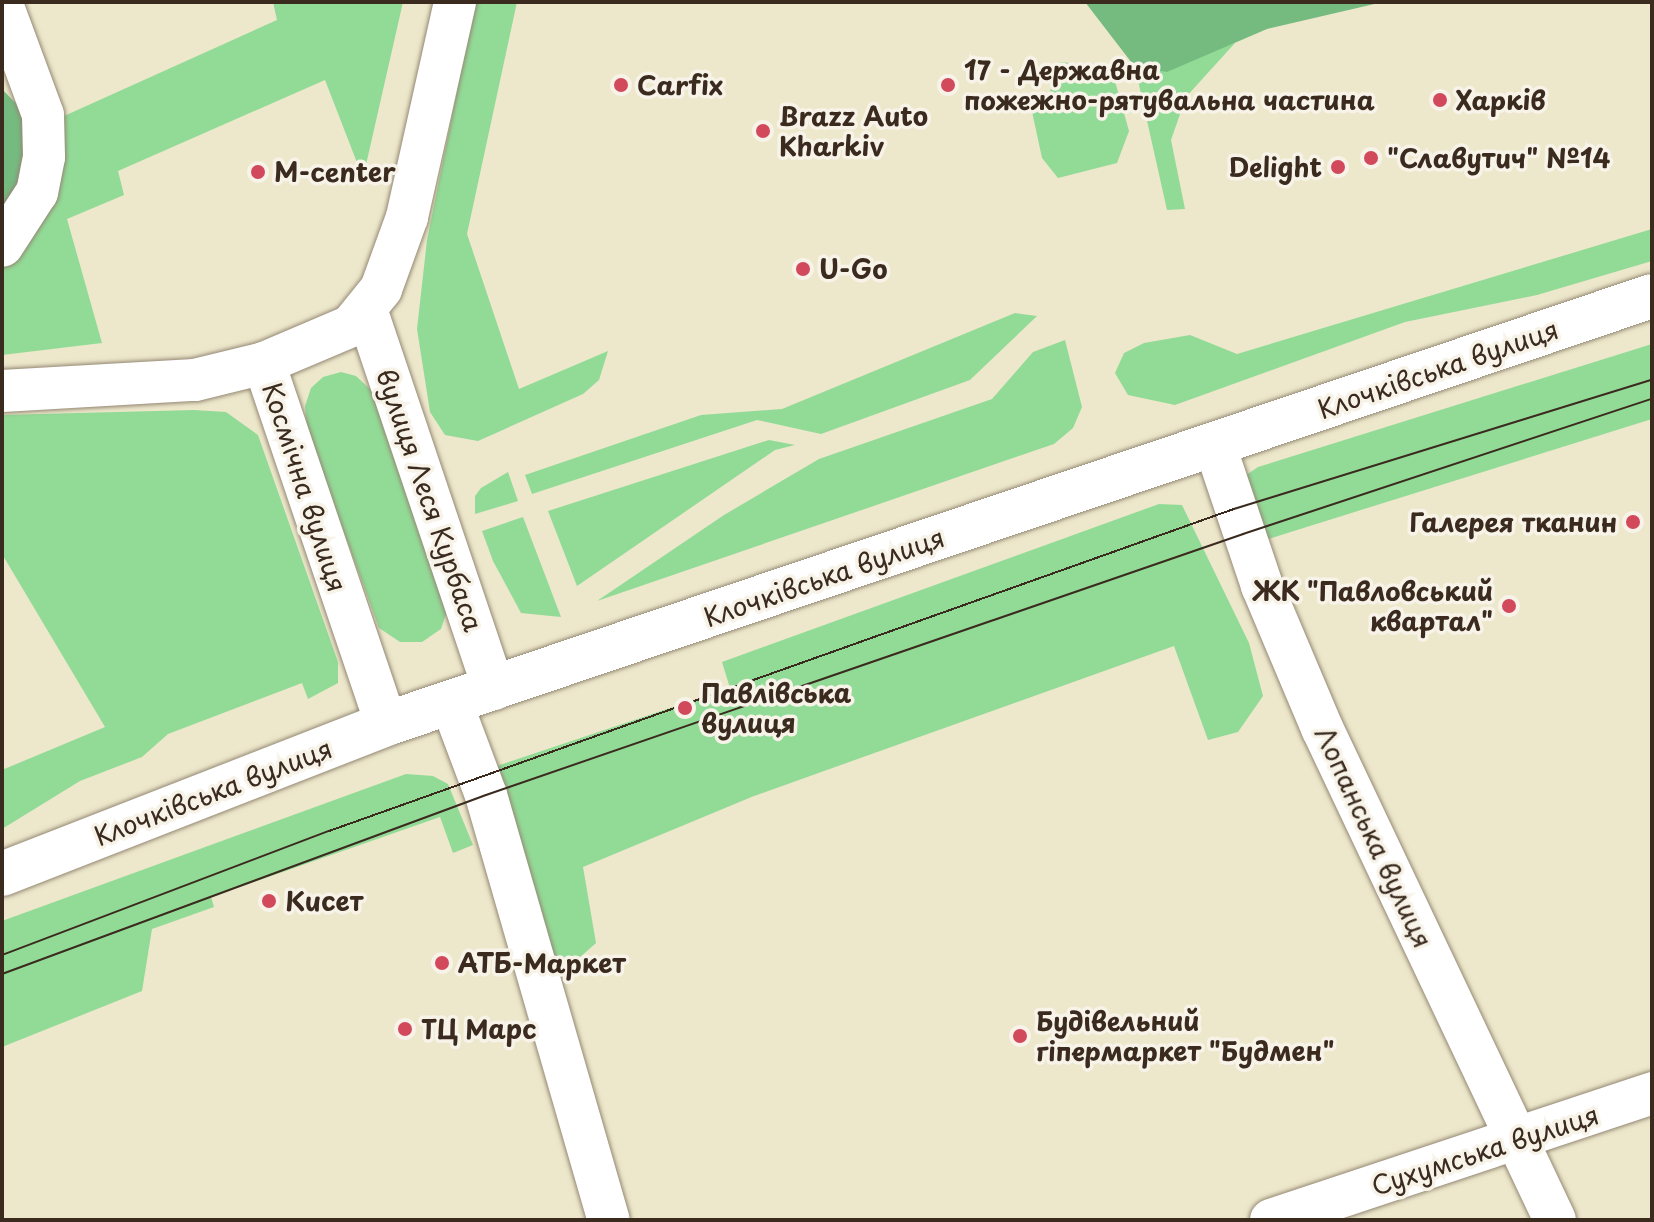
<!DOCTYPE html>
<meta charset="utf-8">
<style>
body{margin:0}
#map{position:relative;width:1654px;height:1222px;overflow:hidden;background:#ede7cb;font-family:"Playpen Sans",sans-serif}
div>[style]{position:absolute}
.green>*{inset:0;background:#92db97}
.forest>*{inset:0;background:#75bb80}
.roads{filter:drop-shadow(0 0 2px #948874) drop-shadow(0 0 2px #948874)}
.minor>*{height:42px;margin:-21px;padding:0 21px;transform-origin:21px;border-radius:21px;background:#fff}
.major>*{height:44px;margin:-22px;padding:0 22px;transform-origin:22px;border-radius:22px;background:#fff}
.tram>*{height:2px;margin:-1px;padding:0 1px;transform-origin:1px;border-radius:1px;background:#3b2a1e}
.dots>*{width:22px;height:22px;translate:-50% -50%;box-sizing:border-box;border:4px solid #f7f3e8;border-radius:50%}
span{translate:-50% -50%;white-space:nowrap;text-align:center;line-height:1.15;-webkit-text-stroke:7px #f7f3e8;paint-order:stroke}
.poi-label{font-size:26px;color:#3b2a1e;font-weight:700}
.left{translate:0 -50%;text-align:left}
.right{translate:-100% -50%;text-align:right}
.street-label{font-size:26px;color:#3b2a1e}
.frame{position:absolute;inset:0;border:4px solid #3b2a1e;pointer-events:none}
</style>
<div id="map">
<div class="green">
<div style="clip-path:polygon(273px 2px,403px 2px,363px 178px,325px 80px,118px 171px,124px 195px,67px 219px,102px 343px,2px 355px,2px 262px,53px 121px,277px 20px)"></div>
<div style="clip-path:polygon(475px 2px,517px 2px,467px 234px,519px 389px,608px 351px,599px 380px,583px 394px,478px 441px,445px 435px,430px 412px,417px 329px,427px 240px)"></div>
<div style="clip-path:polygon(1235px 43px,1186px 97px,1171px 140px,1185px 209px,1167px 210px,1135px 67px)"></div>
<div style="clip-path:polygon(1060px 62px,1111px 67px,1129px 131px,1117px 163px,1058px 178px,1042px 158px,1031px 107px,1046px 103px)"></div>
<div style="clip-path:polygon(1652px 229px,1652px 261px,1537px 295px,1405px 322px,1175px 405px,1128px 395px,1115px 373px,1124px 353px,1144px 343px,1190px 335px,1237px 354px)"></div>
<div style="clip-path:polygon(1015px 313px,1037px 316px,970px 380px,821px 434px,757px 420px,532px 494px,525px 475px,701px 415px,782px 409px)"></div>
<div style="clip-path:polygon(1065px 340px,1082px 407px,1073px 428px,1054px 444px,597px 601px,724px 515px,819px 459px,992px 399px,1033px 352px)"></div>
<div style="clip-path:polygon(1652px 344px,1652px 419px,1265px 540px,1239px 480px,1258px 467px)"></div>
<div style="clip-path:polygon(341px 372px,356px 376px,372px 391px,448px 608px,441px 629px,422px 642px,400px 642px,379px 628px,307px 431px,305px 406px,311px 388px,323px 377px)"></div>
<div style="clip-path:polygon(194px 410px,226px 412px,258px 435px,338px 662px,338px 683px,308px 699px,302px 683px,168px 734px,142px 757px,80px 781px,2px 829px,2px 770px,105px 727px,2px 554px,2px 415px)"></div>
<div style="clip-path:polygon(769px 440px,795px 445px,775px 450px,577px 586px,548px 511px)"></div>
<div style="clip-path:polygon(508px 472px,518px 501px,475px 514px,475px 496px,481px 488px)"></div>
<div style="clip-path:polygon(1159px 504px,1182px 505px,1249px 643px,1263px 696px,1238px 732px,1208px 740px,1174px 646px,754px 796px,583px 867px,596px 943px,570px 966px,559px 966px,547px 955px,497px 766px,730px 688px,722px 662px)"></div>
<div style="clip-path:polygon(523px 517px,561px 617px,521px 613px,493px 561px,482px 531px)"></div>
<div style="clip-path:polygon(406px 774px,433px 776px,448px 784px,473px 845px,453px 853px,440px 817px,211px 897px,214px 907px,152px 929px,142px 991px,2px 1047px,2px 921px)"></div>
</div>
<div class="forest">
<div style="clip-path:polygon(1085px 2px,1383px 2px,1267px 29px,1167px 72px,1135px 67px)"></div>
<div style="clip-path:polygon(2px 89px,24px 112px,26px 182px,2px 234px)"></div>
</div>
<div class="roads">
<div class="minor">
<div style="left:2px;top:4px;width:118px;rotate:69.7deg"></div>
<div style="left:43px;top:115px;width:42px;rotate:88.6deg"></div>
<div style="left:44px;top:157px;width:36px;rotate:101deg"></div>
<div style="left:37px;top:192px;width:64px;rotate:122.9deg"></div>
<div style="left:367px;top:312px;width:398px;rotate:71.4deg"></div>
<div style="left:264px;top:363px;width:381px;rotate:71.3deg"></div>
<div style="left:2px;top:391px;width:193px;rotate:-3.3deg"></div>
<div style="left:195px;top:380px;width:71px;rotate:-13.8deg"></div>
<div style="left:264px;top:363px;width:95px;rotate:-23deg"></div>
<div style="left:351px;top:326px;width:48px;rotate:-51deg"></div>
<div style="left:381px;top:289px;width:77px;rotate:-70.1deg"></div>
<div style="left:407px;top:217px;width:220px;rotate:-77.4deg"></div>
<div style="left:1215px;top:446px;width:148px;rotate:71.4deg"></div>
<div style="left:1262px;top:586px;width:154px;rotate:67.1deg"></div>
<div style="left:1322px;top:728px;width:544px;rotate:64.66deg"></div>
<div style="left:451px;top:702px;width:99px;rotate:69.4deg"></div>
<div style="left:486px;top:795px;width:442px;rotate:73.9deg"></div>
<div style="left:1271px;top:1220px;width:402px;rotate:-18.4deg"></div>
</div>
<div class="major">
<div style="left:2px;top:874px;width:412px;rotate:-21.3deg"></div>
<div style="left:386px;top:724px;width:1336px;rotate:-18.68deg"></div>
</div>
</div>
<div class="tram">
<div style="left:2px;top:955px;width:350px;rotate:-20.8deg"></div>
<div style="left:329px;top:831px;width:961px;rotate:-19.59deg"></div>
<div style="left:1234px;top:509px;width:437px;rotate:-17.2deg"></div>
<div style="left:2px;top:974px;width:516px;rotate:-20.3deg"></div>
<div style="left:486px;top:795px;width:801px;rotate:-19.02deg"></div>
<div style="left:1243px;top:534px;width:431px;rotate:-18.3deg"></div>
</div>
<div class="dots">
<div style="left:621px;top:85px;background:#d1495b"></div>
<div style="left:948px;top:85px;background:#d1495b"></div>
<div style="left:1440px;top:100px;background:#d1495b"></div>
<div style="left:763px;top:131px;background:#d1495b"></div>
<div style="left:1371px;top:158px;background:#d1495b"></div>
<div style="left:1338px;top:167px;background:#d1495b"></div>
<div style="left:258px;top:172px;background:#d1495b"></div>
<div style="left:803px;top:269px;background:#d1495b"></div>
<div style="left:1633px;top:522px;background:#d1495b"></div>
<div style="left:1509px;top:606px;background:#d1495b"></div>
<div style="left:685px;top:708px;background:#d1495b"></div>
<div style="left:269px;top:901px;background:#d1495b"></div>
<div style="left:442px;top:963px;background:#d1495b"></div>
<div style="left:405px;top:1029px;background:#d1495b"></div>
<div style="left:1020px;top:1036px;background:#d1495b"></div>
</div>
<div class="poi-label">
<span class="left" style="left:964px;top:85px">17 - Державна<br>пожежно-рятувальна частина</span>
<span class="left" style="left:637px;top:85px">Carfix</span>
<span class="left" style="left:1456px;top:100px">Харків</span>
<span class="left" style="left:779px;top:131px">Brazz Auto<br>Kharkiv</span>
<span class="left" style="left:1387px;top:158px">"Славутич" №14</span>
<span class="right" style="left:1322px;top:167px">Delight</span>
<span class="left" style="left:274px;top:172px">M-center</span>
<span class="left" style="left:819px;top:269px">U-Go</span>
<span class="right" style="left:1617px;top:522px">Галерея тканин</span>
<span class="right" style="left:1493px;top:606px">ЖК "Павловський<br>квартал"</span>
<span class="left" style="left:701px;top:708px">Павлівська<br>вулиця</span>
<span class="left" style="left:285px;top:901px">Кисет</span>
<span class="left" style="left:458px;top:963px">АТБ-Маркет</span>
<span class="left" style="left:1036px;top:1036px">Будівельний<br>гіпермаркет "Будмен"</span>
<span class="left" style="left:421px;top:1029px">ТЦ Марс</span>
</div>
<div class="street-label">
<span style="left:1438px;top:369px;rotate:-19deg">Клочківська вулиця</span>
<span style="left:305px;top:487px;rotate:72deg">Космічна вулиця</span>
<span style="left:430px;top:500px;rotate:71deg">вулиця Леся Курбаса</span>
<span style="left:824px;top:577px;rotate:-19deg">Клочківська вулиця</span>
<span style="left:213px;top:792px;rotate:-21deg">Клочківська вулиця</span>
<span style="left:1374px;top:837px;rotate:65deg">Лопанська вулиця</span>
<span style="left:1485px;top:1150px;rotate:-18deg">Сухумська вулиця</span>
</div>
<div class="frame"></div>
</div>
